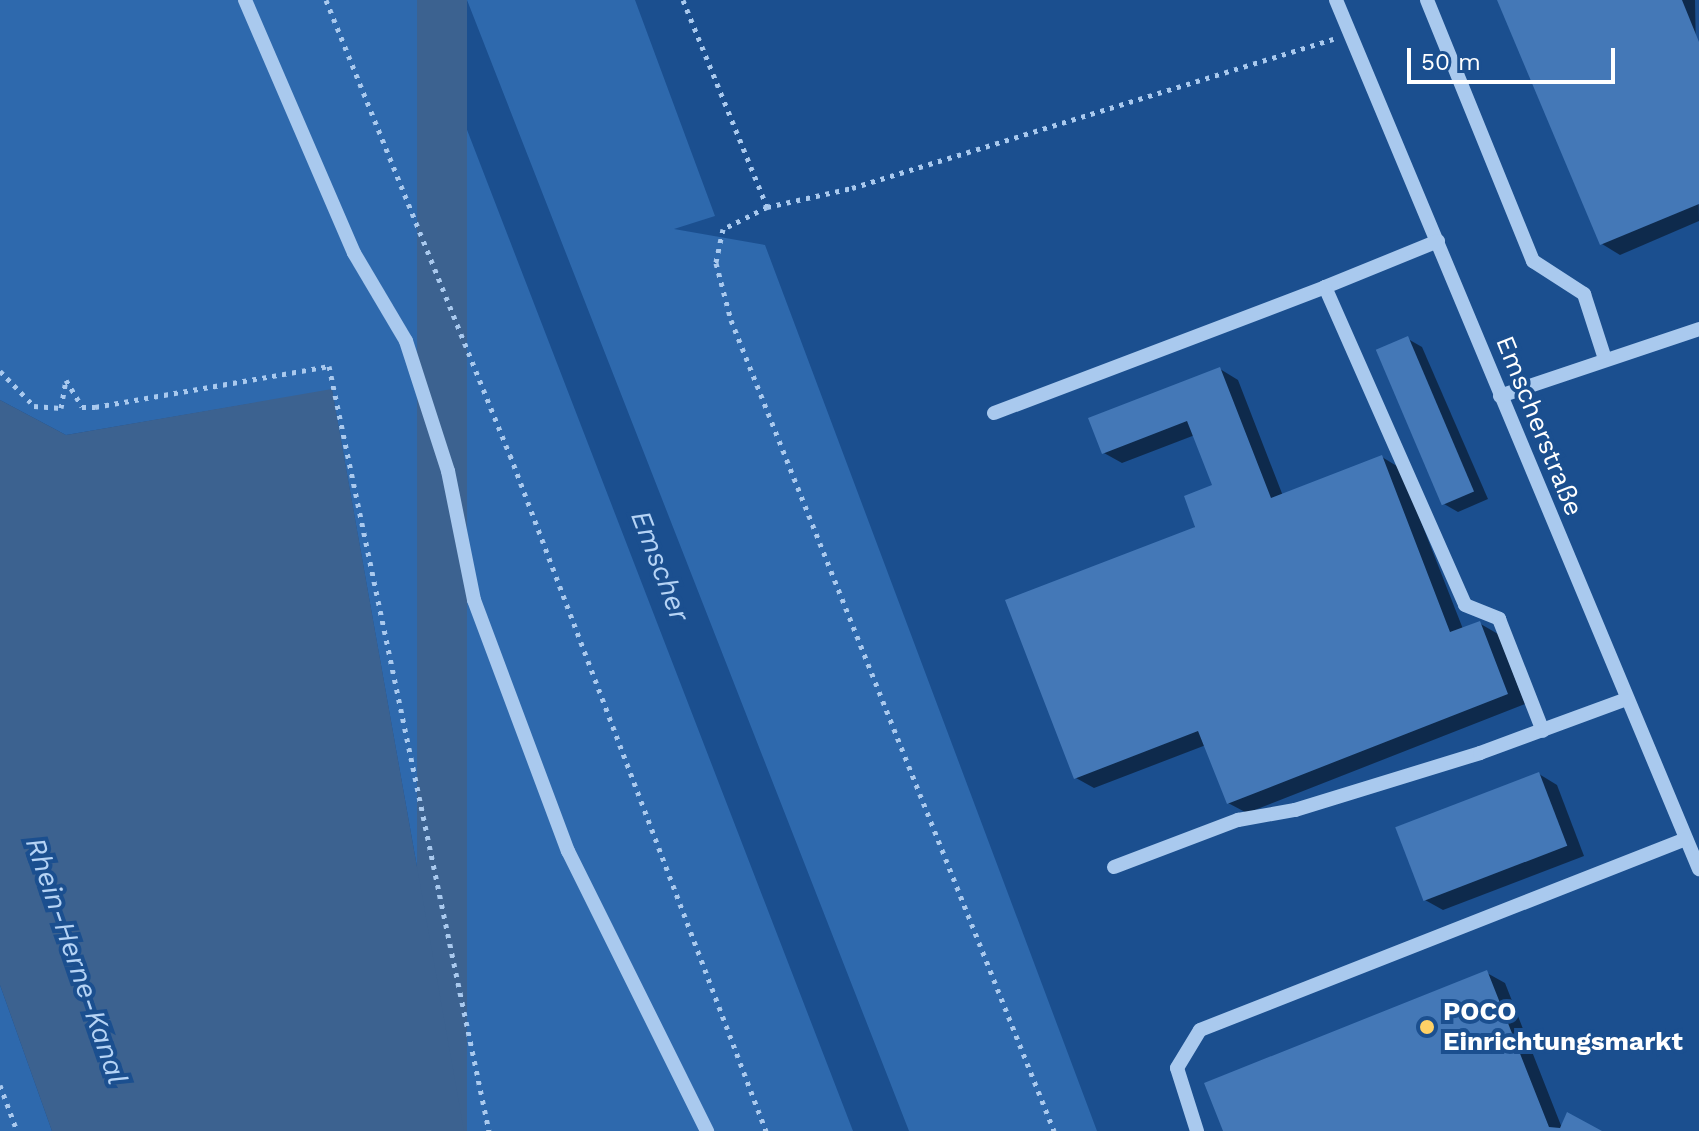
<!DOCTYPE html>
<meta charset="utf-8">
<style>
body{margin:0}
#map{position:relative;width:1699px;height:1131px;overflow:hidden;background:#1b4f8f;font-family:"Work Sans",sans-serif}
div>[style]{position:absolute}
.green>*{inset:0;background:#2e69ad}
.water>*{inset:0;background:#3c6290;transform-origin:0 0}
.shadow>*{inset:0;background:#0007}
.building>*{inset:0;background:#4478b7;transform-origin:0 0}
.path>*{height:5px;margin-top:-2.5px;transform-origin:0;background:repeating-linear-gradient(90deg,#a9c9ee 0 4px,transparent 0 10px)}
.minor>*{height:14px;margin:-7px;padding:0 7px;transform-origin:7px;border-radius:7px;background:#a9c9ee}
.dots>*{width:22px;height:22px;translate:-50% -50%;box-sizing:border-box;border:4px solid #1b4f8f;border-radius:50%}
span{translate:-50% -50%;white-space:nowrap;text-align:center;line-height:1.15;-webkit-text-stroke:8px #1b4f8f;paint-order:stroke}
.street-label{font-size:26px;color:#fff}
.poi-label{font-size:26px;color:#fff;font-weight:700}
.left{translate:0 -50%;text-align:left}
.water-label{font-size:28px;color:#b5d3f5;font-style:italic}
.scale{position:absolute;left:1407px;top:48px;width:208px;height:36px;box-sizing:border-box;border:4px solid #fff;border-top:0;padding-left:10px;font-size:24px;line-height:28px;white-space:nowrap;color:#fff;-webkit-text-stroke:6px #1b4f8f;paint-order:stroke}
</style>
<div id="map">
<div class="green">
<div style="clip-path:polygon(0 0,417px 0,853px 1131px,464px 1131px,332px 390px,66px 435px,0 400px)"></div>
<div style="clip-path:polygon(467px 0,635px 0,715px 216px,674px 229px,765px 245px,1097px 1131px,909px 1131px)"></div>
<div style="clip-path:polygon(0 985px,52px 1131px,0 1131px)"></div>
</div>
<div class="water">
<div style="left:417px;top:0;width:50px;height:1212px"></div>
<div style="clip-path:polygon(332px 389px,464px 1131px,52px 1131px,0 985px,0 400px,66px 435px)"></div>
</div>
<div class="shadow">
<div style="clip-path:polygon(1500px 0,1695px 0,1699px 221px,1620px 255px,1602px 244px)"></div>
<div style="clip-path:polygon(1408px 339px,1422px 347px,1488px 499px,1458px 512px,1444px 504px)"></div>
<div style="clip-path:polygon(1220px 369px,1238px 380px,1283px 496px,1382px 457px,1400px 468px,1463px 629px,1479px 623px,1498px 634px,1525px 704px,1247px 813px,1228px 803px,1206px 745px,1094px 788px,1076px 778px,1214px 486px,1195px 435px,1122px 463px,1104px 453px)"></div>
<div style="clip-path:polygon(1539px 774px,1557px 785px,1584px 856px,1443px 910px,1425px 900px)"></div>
<div style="clip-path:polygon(1487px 973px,1505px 983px,1562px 1128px,1597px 1131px,1225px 1131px)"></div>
</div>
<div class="building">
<div style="clip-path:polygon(1497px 0,1682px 0,1699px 42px,1699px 204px,1600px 245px)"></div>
<div style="left:1408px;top:336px;width:169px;height:35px;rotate:67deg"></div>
<div style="clip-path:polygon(1220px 367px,1271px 498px,1382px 455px,1450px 632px,1480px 621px,1508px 694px,1227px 804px,1198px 731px,1074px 779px,1005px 600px,1195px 527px,1184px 496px,1212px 485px,1187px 421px,1102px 454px,1088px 418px)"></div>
<div style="left:1539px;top:772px;width:79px;height:154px;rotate:69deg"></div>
<div style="clip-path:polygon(1487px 970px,1549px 1127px,1560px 1128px,1567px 1112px,1602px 1131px,1223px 1131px,1204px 1083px)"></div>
</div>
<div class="path">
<div style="left:326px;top:0;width:491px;rotate:68deg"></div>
<div style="left:510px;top:455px;width:723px;rotate:69.26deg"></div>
<div style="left:683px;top:0;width:223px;rotate:67.9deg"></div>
<div style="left:767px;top:207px;width:49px;rotate:153.4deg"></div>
<div style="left:723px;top:229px;width:35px;rotate:102deg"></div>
<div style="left:716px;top:263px;width:59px;rotate:75.3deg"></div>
<div style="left:731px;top:320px;width:873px;rotate:68.28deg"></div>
<div style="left:767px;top:207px;width:87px;rotate:-12.6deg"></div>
<div style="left:852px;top:188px;width:504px;rotate:-17.21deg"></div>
<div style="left:0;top:371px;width:49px;rotate:45.8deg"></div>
<div style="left:34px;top:406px;width:27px;rotate:4deg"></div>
<div style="left:61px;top:408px;width:28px;rotate:-80deg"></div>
<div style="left:66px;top:380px;width:31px;rotate:59deg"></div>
<div style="left:82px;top:407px;width:13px"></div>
<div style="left:95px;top:407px;width:238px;rotate:-9.9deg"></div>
<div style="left:329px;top:366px;width:782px;rotate:78.19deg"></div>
<div style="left:0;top:1085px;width:49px;rotate:69.7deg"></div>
</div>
<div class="minor">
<div style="left:245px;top:0;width:275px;rotate:66.7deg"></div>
<div style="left:354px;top:253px;width:102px;rotate:59.4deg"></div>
<div style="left:406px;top:341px;width:137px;rotate:72.1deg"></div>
<div style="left:448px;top:471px;width:132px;rotate:78.6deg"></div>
<div style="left:474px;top:600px;width:268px;rotate:69.5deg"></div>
<div style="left:568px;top:851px;width:313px;rotate:63.6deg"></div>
<div style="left:1336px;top:0;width:942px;rotate:67.33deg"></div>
<div style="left:1427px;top:0;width:282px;rotate:67.9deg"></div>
<div style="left:1533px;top:261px;width:61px;rotate:32.9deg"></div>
<div style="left:1584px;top:294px;width:68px;rotate:72.1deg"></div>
<div style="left:1438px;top:241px;width:122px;rotate:157.8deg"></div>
<div style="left:1325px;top:287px;width:347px;rotate:66.2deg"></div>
<div style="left:1465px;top:605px;width:37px;rotate:22deg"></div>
<div style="left:1499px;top:619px;width:120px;rotate:68.6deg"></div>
<div style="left:1500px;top:396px;width:210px;rotate:-18.6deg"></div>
<div style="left:994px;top:413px;width:354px;rotate:-20.8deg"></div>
<div style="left:1114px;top:867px;width:133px;rotate:-20.8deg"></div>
<div style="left:1238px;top:820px;width:58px;rotate:-10deg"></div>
<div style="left:1295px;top:810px;width:194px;rotate:-17.1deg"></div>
<div style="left:1480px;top:753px;width:157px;rotate:-20.2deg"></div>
<div style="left:1197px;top:1131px;width:66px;rotate:-107.6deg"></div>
<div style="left:1177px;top:1068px;width:44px;rotate:-58.8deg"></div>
<div style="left:1200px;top:1030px;width:522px;rotate:-21.46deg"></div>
</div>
<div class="dots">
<div style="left:1427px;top:1027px;background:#ffd166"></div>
</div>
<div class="street-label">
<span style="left:1539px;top:426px;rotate:68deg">Emscherstraße</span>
</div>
<div class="poi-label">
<span class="left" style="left:1443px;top:1027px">POCO<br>Einrichtungsmarkt</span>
</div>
<div class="water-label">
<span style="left:660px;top:566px;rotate:69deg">Emscher</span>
<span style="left:76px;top:961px;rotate:71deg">Rhein-Herne-Kanal</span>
</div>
<div class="scale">50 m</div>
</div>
